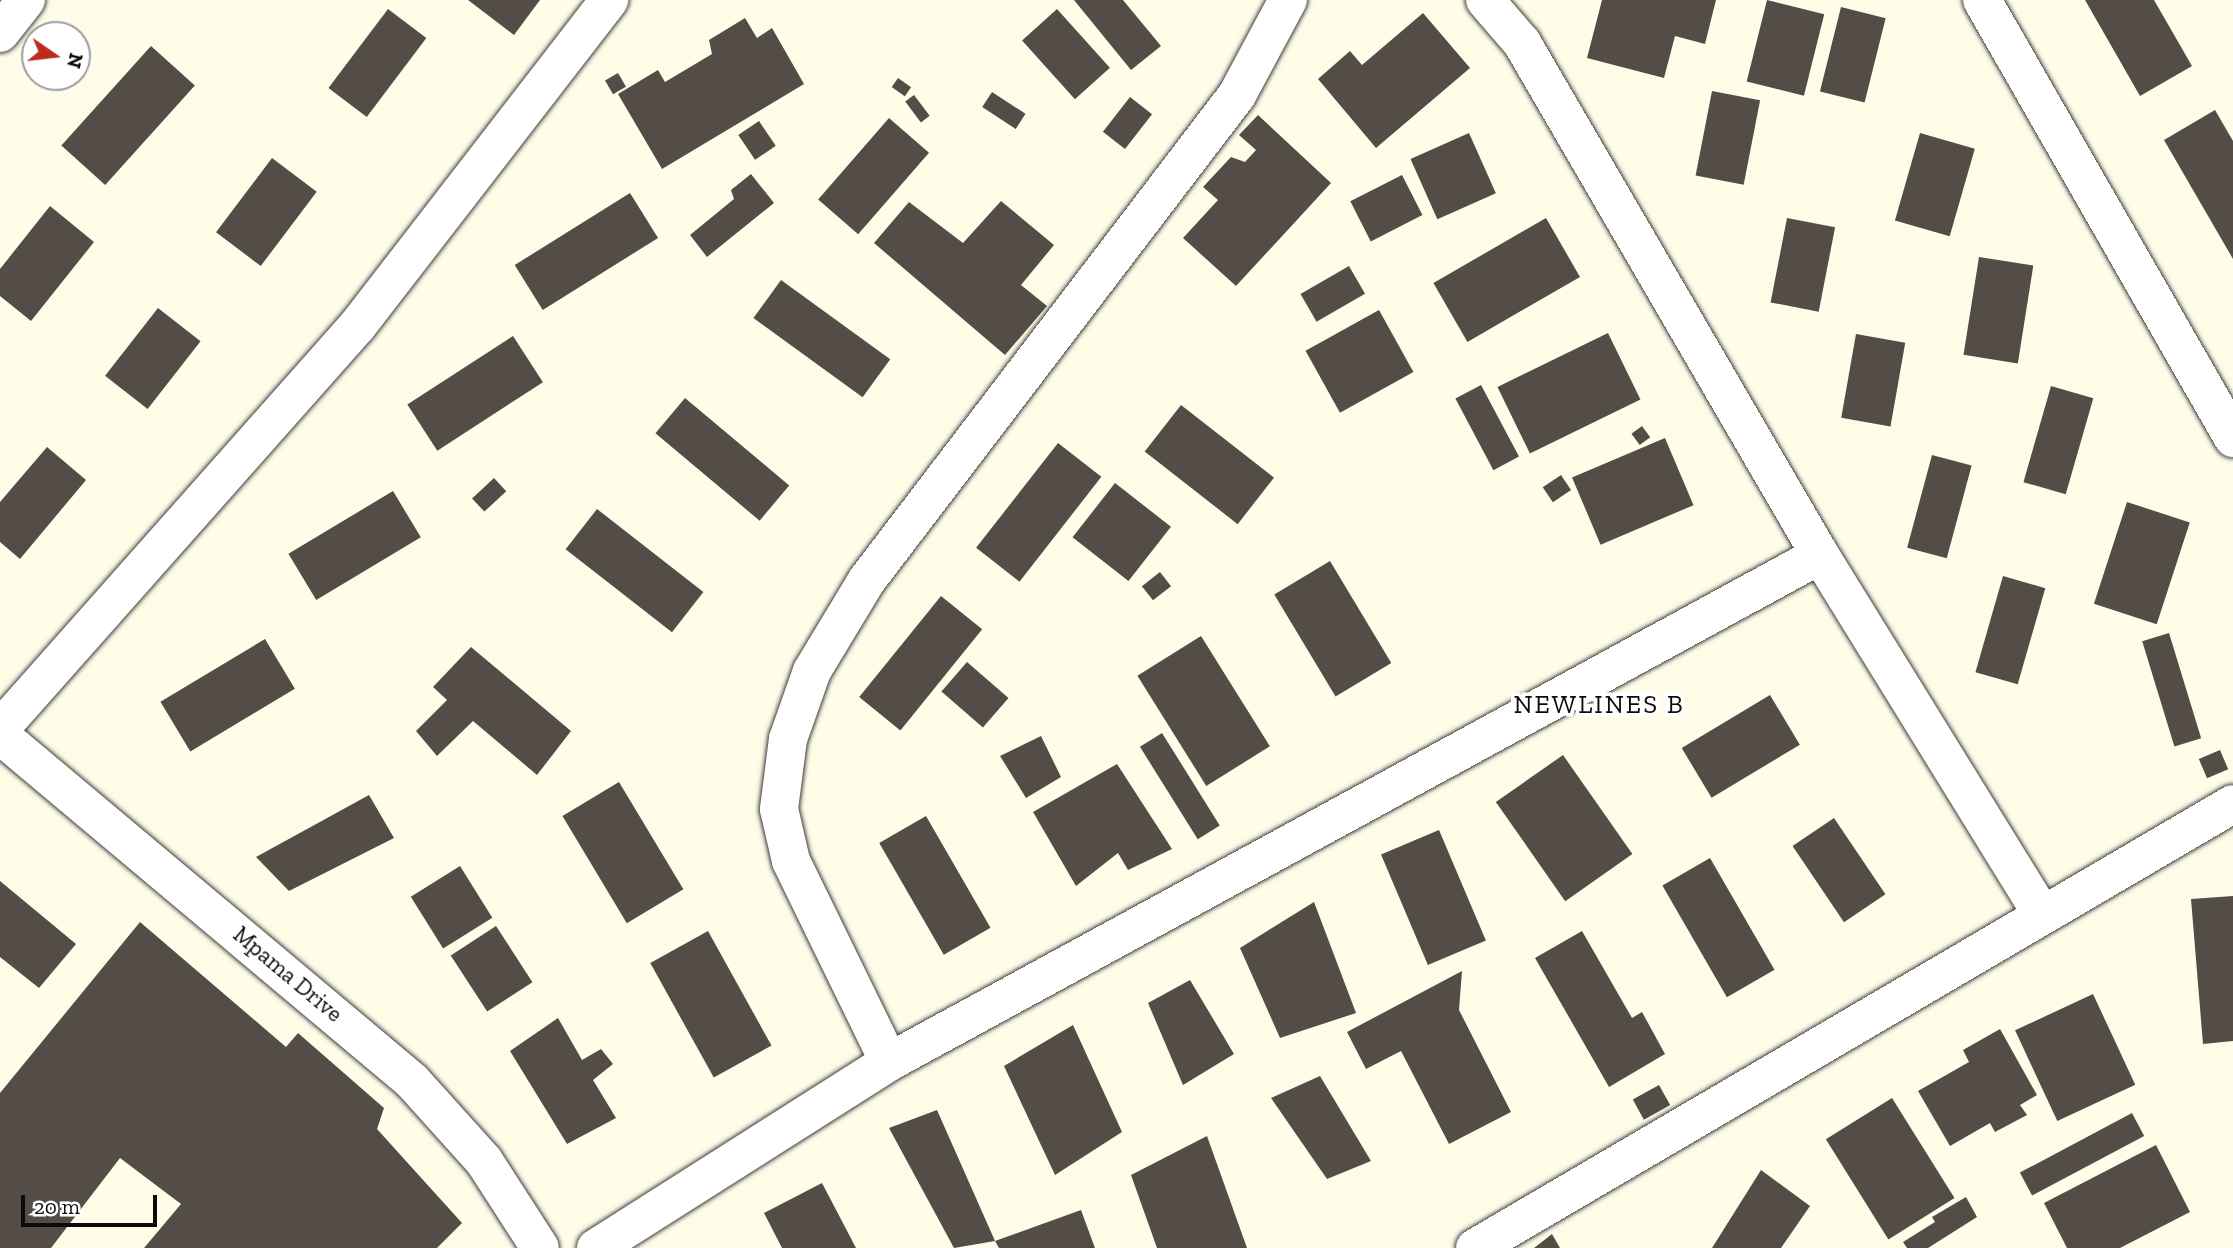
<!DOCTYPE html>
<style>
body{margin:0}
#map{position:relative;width:2233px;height:1248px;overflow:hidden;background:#fffde8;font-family:"Zilla Slab",serif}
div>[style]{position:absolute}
.building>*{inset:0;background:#544d47;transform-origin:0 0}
.roads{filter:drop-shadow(0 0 2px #3e3e3e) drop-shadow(0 0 2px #3e3e3e)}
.minor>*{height:38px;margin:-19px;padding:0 19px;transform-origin:19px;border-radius:19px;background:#fff}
span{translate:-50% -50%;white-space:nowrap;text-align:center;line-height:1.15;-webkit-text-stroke:7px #fff;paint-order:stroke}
.street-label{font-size:23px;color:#0b0b0b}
.quarter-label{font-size:26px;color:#0b0b0b;letter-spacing:2px}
.north{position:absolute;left:21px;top:21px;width:70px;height:70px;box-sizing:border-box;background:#fff;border:2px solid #9d9d9d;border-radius:50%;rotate:104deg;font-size:19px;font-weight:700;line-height:28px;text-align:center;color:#0b0b0b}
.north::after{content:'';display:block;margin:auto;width:24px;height:32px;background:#bf2a1e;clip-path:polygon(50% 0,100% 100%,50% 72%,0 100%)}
.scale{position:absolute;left:21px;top:1195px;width:136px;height:32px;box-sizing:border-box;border:4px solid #0b0b0b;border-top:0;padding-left:9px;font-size:21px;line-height:24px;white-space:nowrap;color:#0b0b0b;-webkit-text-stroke:5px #fff;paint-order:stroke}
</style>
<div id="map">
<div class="building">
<div style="clip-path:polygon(468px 0,540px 0,514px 35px)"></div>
<div style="clip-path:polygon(1074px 0,1123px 0,1161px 46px,1131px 70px)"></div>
<div style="clip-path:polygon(1602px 0,1716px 0,1705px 44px,1675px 36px,1664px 78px,1587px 58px)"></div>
<div style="left:1767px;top:0;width:59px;height:84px;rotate:14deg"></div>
<div style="clip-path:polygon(2085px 0,2154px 0,2192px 66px,2140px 96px)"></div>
<div style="left:1841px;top:7px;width:46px;height:87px;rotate:14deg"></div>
<div style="left:388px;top:9px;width:48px;height:99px;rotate:37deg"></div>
<div style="left:1057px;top:9px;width:79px;height:47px;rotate:48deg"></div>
<div style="clip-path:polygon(1423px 13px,1470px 68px,1376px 148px,1318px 79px,1350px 51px,1362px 65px)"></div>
<div style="clip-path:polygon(745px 18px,757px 38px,772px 28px,804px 84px,662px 169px,618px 94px,658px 70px,665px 82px,712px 54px,709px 40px)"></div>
<div style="left:151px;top:46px;width:59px;height:134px;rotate:42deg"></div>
<div style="left:618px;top:73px;width:16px;height:15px;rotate:60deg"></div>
<div style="left:898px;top:78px;width:16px;height:11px;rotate:35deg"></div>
<div style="left:1712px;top:91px;width:49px;height:86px;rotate:11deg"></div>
<div style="left:992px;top:92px;width:40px;height:18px;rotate:33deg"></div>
<div style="left:914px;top:95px;width:26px;height:11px;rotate:53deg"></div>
<div style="left:1130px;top:97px;width:28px;height:44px;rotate:38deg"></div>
<div style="clip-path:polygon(2215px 110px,2233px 141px,2233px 259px,2164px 140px)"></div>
<div style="clip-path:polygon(1258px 115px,1331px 183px,1236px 286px,1183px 238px,1218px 200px,1203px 187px,1231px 157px,1245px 162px,1256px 150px,1239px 135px)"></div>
<div style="left:889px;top:118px;width:53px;height:108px;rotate:41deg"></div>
<div style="left:759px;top:121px;width:30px;height:25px;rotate:56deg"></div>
<div style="left:1469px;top:133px;width:66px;height:64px;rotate:66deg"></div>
<div style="left:1920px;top:133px;width:57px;height:91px;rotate:16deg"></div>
<div style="left:272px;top:158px;width:56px;height:93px;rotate:37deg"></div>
<div style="clip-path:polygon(751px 174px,774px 203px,707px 257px,690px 235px,734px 199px,731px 190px)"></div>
<div style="left:1402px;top:175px;width:45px;height:58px;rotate:63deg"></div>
<div style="left:630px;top:193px;width:53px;height:136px;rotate:58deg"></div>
<div style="clip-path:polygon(1001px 201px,1054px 245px,1021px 285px,1047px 306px,1005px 355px,874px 243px,909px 202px,963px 243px)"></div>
<div style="clip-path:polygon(50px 206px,94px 242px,31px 321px,0 296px,0 269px)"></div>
<div style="left:1546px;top:218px;width:68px;height:130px;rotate:60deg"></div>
<div style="left:1787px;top:218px;width:49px;height:86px;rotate:11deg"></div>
<div style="left:1979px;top:257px;width:55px;height:99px;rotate:9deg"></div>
<div style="left:1349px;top:266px;width:32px;height:56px;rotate:60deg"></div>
<div style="left:781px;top:280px;width:135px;height:47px;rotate:36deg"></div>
<div style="left:158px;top:308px;width:54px;height:86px;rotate:38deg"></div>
<div style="left:1379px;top:310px;width:71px;height:84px;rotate:61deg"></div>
<div style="left:1608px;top:333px;width:74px;height:123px;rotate:64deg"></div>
<div style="left:1856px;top:334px;width:50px;height:85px;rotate:10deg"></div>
<div style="left:513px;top:336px;width:55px;height:126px;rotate:57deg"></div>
<div style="left:1481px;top:385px;width:81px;height:29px;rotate:62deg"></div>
<div style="left:2051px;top:386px;width:44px;height:100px;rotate:16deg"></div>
<div style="left:685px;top:398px;width:136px;height:46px;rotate:40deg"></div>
<div style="left:1181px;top:405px;width:118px;height:59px;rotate:38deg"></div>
<div style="left:1642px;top:426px;width:14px;height:13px;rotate:54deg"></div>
<div style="left:1665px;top:438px;width:73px;height:101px;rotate:67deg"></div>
<div style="left:1058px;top:443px;width:55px;height:133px;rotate:38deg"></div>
<div style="clip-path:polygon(47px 447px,86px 480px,20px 559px,0 542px,0 502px)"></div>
<div style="left:1932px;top:455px;width:41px;height:96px;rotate:15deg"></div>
<div style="left:1561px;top:475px;width:18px;height:22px;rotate:56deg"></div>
<div style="left:494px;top:478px;width:18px;height:30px;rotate:47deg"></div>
<div style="left:1115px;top:483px;width:71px;height:69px;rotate:38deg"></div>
<div style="left:393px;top:491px;width:54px;height:122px;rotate:59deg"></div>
<div style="left:2127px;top:502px;width:66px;height:107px;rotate:18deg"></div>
<div style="left:597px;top:509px;width:135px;height:51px;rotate:38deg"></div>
<div style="left:1330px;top:561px;width:119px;height:65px;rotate:59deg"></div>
<div style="left:1160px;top:572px;width:18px;height:23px;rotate:52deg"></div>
<div style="left:2003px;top:576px;width:44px;height:100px;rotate:16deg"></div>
<div style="left:941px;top:596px;width:53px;height:130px;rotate:39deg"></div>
<div style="left:2169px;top:633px;width:110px;height:28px;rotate:73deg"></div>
<div style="left:1201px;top:636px;width:130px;height:75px;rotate:58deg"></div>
<div style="left:265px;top:639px;width:58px;height:122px;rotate:59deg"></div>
<div style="clip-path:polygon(471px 647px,571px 731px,537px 775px,473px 721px,437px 756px,416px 731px,447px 700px,433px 687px)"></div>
<div style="left:967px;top:662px;width:55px;height:39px;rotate:41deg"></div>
<div style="left:1770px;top:695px;width:58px;height:103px;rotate:59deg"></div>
<div style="left:1162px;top:733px;width:109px;height:26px;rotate:58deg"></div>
<div style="clip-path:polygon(1041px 736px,1061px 777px,1026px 798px,1000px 756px)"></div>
<div style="left:2220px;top:750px;width:21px;height:23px;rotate:67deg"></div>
<div style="left:1563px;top:755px;width:121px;height:82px;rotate:55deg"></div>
<div style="clip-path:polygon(1117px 764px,1172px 849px,1128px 870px,1118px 853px,1076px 886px,1033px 812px)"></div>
<div style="left:619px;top:782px;width:125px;height:66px;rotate:59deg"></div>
<div style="clip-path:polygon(369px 795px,394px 838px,289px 891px,256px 857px)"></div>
<div style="left:926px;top:816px;width:129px;height:54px;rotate:60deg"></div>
<div style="left:1834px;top:818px;width:92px;height:50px;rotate:56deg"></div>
<div style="left:1439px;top:830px;width:120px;height:63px;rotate:67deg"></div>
<div style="left:1710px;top:858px;width:129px;height:55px;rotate:60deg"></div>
<div style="left:460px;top:866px;width:61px;height:58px;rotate:58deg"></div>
<div style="clip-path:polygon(0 881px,76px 944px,39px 988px,0 957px)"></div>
<div style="clip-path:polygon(2233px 896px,2233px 1041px,2203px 1044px,2191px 899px)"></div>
<div style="clip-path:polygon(1314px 902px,1356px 1013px,1280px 1038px,1240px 948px)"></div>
<div style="clip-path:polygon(140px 922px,286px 1047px,298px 1033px,384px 1108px,377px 1129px,462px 1223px,437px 1248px,144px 1248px,181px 1204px,120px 1158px,51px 1248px,0 1248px,0 1093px)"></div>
<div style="left:496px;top:926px;width:67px;height:54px;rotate:57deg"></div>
<div style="left:708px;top:931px;width:131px;height:66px;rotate:61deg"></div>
<div style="clip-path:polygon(1582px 931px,1632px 1018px,1642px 1012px,1665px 1054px,1609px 1087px,1535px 958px)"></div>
<div style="clip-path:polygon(1462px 971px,1459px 1010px,1511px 1112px,1449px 1144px,1401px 1051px,1366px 1069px,1347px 1032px)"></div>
<div style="clip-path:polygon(1190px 980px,1234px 1054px,1183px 1085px,1148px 1003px)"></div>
<div style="left:2093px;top:994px;width:100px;height:86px;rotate:65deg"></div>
<div style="clip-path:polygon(558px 1018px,582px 1060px,601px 1049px,613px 1064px,593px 1080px,616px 1118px,567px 1144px,510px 1051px)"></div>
<div style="clip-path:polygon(1073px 1025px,1122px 1132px,1055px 1175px,1004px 1066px)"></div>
<div style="clip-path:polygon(2000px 1029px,2037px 1095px,2020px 1105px,2027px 1115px,1995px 1132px,1990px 1123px,1950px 1146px,1918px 1091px,1969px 1062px,1963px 1050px)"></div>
<div style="clip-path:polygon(1320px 1076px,1371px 1161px,1327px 1179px,1271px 1098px)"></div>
<div style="left:1659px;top:1085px;width:23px;height:30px;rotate:61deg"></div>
<div style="left:1892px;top:1098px;width:118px;height:78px;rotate:58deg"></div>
<div style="clip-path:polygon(937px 1110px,995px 1241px,1081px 1210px,1095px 1248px,999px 1248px,995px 1241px,954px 1248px,889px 1128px)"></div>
<div style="left:2132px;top:1113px;width:26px;height:127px;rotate:62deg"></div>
<div style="clip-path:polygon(1207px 1136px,1247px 1248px,1157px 1248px,1131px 1175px)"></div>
<div style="clip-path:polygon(2156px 1145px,2190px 1212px,2120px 1248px,2067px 1248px,2044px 1203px)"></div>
<div style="clip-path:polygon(1761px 1170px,1810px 1206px,1781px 1248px,1712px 1248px)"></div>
<div style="clip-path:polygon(822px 1183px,856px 1248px,782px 1248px,764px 1213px)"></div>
<div style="clip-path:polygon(1966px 1197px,1977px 1217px,1928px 1248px,1907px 1248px,1903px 1242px,1935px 1222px,1932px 1217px)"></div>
<div style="clip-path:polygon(1552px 1234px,1560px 1248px,1534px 1248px)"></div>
</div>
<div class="roads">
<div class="minor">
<div style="left:1485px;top:0;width:57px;rotate:49.3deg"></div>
<div style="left:1522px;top:43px;width:592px;rotate:59.8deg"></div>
<div style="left:1820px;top:555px;width:423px;rotate:58.3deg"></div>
<div style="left:1982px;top:0;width:505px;rotate:60.18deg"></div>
<div style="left:0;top:33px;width:42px;rotate:-51.8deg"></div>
<div style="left:0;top:729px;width:540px;rotate:-48.45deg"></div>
<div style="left:358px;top:325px;width:411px;rotate:-52.3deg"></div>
<div style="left:0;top:735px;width:538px;rotate:40.02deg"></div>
<div style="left:412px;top:1081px;width:108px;rotate:48deg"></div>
<div style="left:484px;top:1161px;width:103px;rotate:57.2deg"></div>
<div style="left:889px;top:1062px;width:224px;rotate:-116deg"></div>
<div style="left:791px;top:861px;width:53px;rotate:-103deg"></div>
<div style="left:779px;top:809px;width:71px;rotate:-82.7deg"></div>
<div style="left:788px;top:739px;width:72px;rotate:-70.6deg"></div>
<div style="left:812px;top:671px;width:106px;rotate:-58.9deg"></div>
<div style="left:867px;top:580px;width:610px;rotate:-52.66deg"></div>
<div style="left:1237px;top:95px;width:108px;rotate:-61.8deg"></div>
<div style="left:596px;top:1248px;width:347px;rotate:-32.4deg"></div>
<div style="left:889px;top:1062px;width:1060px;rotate:-28.57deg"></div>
<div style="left:1475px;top:1248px;width:878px;rotate:-30.36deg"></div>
</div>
</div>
<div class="street-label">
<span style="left:288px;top:974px;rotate:40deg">Mpama Drive</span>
</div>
<div class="quarter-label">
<span style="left:1599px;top:705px">NEWLINES B</span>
</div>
<div class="north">N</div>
<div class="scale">20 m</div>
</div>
